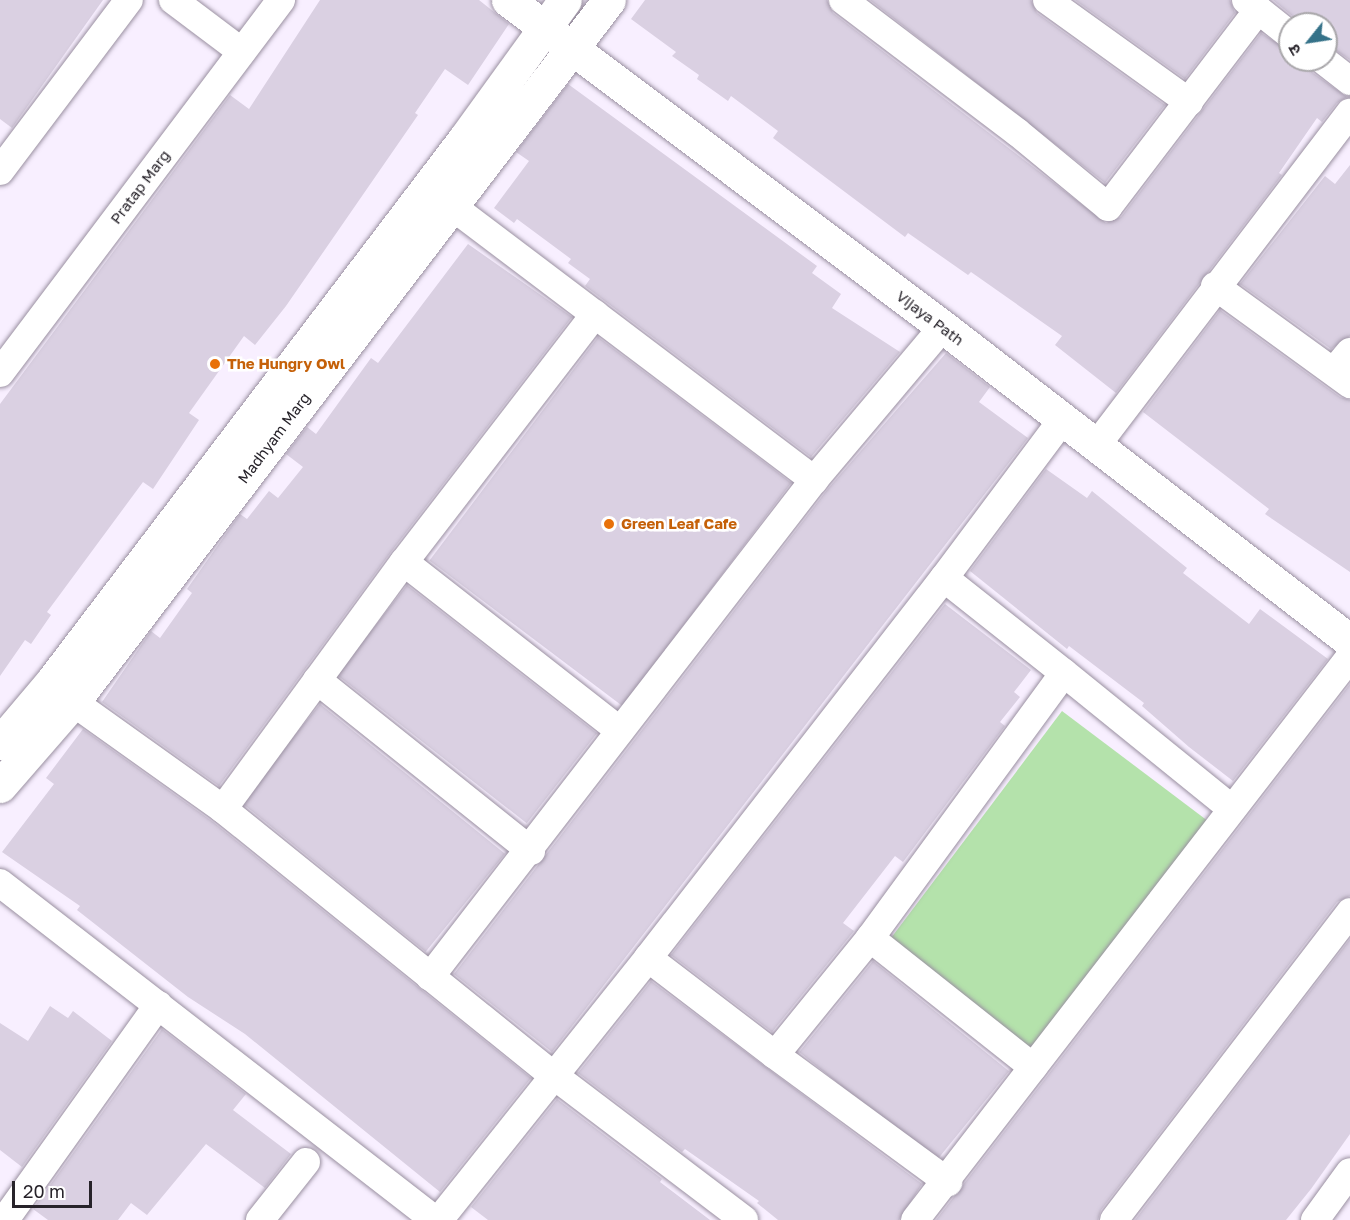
<!DOCTYPE html>
<meta charset="utf-8">
<style>
body{margin:0}
#map{position:relative;width:1350px;height:1220px;overflow:hidden;background:#f8efff;font-family:"Golos Text","Noto Sans Devanagari",sans-serif}
div>[style]{position:absolute}
.green>*{inset:0;background:#b4e2ab;transform-origin:0 0}
.building>*{inset:0;background:#dad0e2;transform-origin:0 0}
.roads{filter:drop-shadow(0 0 2px #9a90a1) drop-shadow(0 0 2px #9a90a1)}
.minor>*{height:28px;margin:-14px;padding:0 14px;transform-origin:14px;border-radius:14px;background:#fff}
.tertiary>*{height:33px;margin:-16.5px;padding:0 16.5px;transform-origin:16.5px;border-radius:16.5px;background:#fff}
.dots>*{width:16px;height:16px;translate:-50% -50%;box-sizing:border-box;border:3px solid #fff;border-radius:50%}
span{translate:-50% -50%;white-space:nowrap;text-align:center;line-height:1.15;-webkit-text-stroke:5px #fff;paint-order:stroke}
.street-label{font-size:15px;color:#27232a}
.food-label{font-size:15px;color:#c56008;font-weight:700}
.left{translate:0 -50%;text-align:left}
.north{position:absolute;left:1278px;top:12px;width:60px;height:60px;box-sizing:border-box;background:#fff;border:2px solid #a9a7aa;border-radius:50%;rotate:240deg;font-size:16px;font-weight:700;line-height:24px;text-align:center;color:#27232a}
.north::after{content:'';display:block;margin:auto;width:21px;height:27px;background:#357289;clip-path:polygon(50% 0,100% 100%,50% 72%,0 100%)}
.scale{position:absolute;left:12px;top:1181px;width:80px;height:27px;box-sizing:border-box;border:3px solid #27232a;border-top:0;padding-left:8px;font-size:18px;line-height:21px;white-space:nowrap;color:#27232a;-webkit-text-stroke:4px #fff;paint-order:stroke}
</style>
<div id="map">
<div class="green">
<div style="left:1062px;top:711px;width:181px;height:297px;rotate:37deg"></div>
</div>
<div class="building">
<div style="clip-path:polygon(0 0,103px 0,12px 128px,0 119px)"></div>
<div style="clip-path:polygon(320px 0,479px 0,509px 24px,468px 85px,445px 69px,415px 113px,418px 115px,286px 306px,255px 345px,244px 336px,189px 413px,199px 420px,153px 489px,143px 482px,47px 612px,51px 615px,31px 644px,25px 640px,0 676px,0 404px,230px 95px,249px 109px)"></div>
<div style="clip-path:polygon(645px 0,827px 0,833px 13px,1106px 223px,1121px 217px,1261px 33px,1290px 51px,1290px 60px,1307px 60px,1313px 73px,1347px 97px,1337px 103px,1322px 122px,1317px 118px,1279px 173px,1282px 175px,1116px 393px,1055px 345px,1062px 336px,971px 272px,968px 275px,908px 233px,905px 237px,773px 138px,778px 131px,731px 96px,728px 101px,697px 79px,699px 75px,672px 56px,676px 52px,631px 19px)"></div>
<div style="clip-path:polygon(870px 0,1031px 0,1037px 13px,1165px 105px,1105px 183px)"></div>
<div style="clip-path:polygon(1075px 0,1230px 0,1235px 13px,1185px 79px)"></div>
<div style="clip-path:polygon(1273px 0,1350px 0,1350px 60px,1326px 44px,1326px 24px,1302px 24px)"></div>
<div style="clip-path:polygon(568px 84px,817px 266px,812px 273px,841px 294px,832px 308px,900px 352px,811px 457px,585px 286px,590px 279px,568px 263px,571px 259px,517px 219px,514px 223px,494px 208px,529px 161px,516px 152px)"></div>
<div style="clip-path:polygon(1350px 165px,1350px 336px,1331px 349px,1240px 284px,1325px 176px,1335px 184px)"></div>
<div style="clip-path:polygon(468px 244px,572px 317px,391px 552px,219px 786px,102px 702px,151px 631px,160px 638px,192px 593px,187px 589px,240px 514px,247px 519px,269px 491px,278px 498px,303px 467px,286px 454px,307px 427px,316px 434px,371px 358px,378px 363px)"></div>
<div style="clip-path:polygon(1220px 310px,1340px 397px,1350px 400px,1350px 572px,1265px 514px,1269px 509px,1143px 412px)"></div>
<div style="left:598px;top:337px;width:242px;height:280px;rotate:37deg"></div>
<div style="clip-path:polygon(946px 353px,990px 387px,979px 402px,1028px 438px,552px 1052px,454px 974px,827px 490px)"></div>
<div style="clip-path:polygon(1046px 469px,1087px 498px,1092px 491px,1187px 568px,1183px 573px,1249px 624px,1260px 609px,1328px 659px,1233px 781px,1189px 747px,1142px 706px,1144px 703px,1069px 646px,1067px 649px,970px 571px)"></div>
<div style="left:407px;top:585px;width:241px;height:114px;rotate:38deg"></div>
<div style="clip-path:polygon(945px 604px,1031px 670px,1014px 692px,1020px 697px,1000px 722px,1005px 726px,903px 862px,895px 856px,843px 923px,854px 931px,772px 1032px,671px 955px)"></div>
<div style="clip-path:polygon(1350px 684px,1350px 896px,1337px 902px,1101px 1210px,1098px 1220px,936px 1220px)"></div>
<div style="left:320px;top:704px;width:238px;height:126px;rotate:39deg"></div>
<div style="clip-path:polygon(83px 729px,213px 822px,531px 1078px,440px 1192px,245px 1034px,188px 997px,77px 910px,80px 906px,2px 852px,54px 784px,46px 778px)"></div>
<div style="clip-path:polygon(1350px 939px,1350px 1134px,1311px 1189px,1286px 1220px,1135px 1220px)"></div>
<div style="left:873px;top:961px;width:175px;height:117px;rotate:39deg"></div>
<div style="clip-path:polygon(651px 981px,922px 1184px,899px 1220px,778px 1220px,757px 1203px,759px 1201px,685px 1149px,682px 1152px,578px 1073px)"></div>
<div style="clip-path:polygon(50px 1006px,68px 1018px,73px 1011px,112px 1041px,22px 1167px,0 1150px,0 1023px,28px 1041px)"></div>
<div style="clip-path:polygon(162px 1029px,246px 1094px,233px 1110px,291px 1154px,265px 1188px,206px 1144px,147px 1215px,131px 1203px,118px 1220px,48px 1220px,33px 1209px)"></div>
<div style="clip-path:polygon(557px 1099px,662px 1179px,660px 1182px,710px 1220px,488px 1220px,471px 1207px)"></div>
</div>
<div class="roads">
<div class="minor">
<div style="left:173px;top:0;width:86px;rotate:37deg"></div>
<div style="left:843px;top:0;width:218px;rotate:37.2deg"></div>
<div style="left:1017px;top:132px;width:118px;rotate:39.5deg"></div>
<div style="left:1108px;top:207px;width:248px;rotate:-52.7deg"></div>
<div style="left:1047px;top:0;width:175px;rotate:35.7deg"></div>
<div style="left:1246px;top:0;width:56px;rotate:38.5deg"></div>
<div style="left:1323px;top:60px;width:34px;rotate:38deg"></div>
<div style="left:0;top:171px;width:214px;rotate:-53deg"></div>
<div style="left:453px;top:207px;width:453px;rotate:37.1deg"></div>
<div style="left:1215px;top:286px;width:167px;rotate:36deg"></div>
<div style="left:1334px;top:371px;width:25px;rotate:-50deg"></div>
<div style="left:0;top:373px;width:467px;rotate:-53deg"></div>
<div style="left:1096px;top:446px;width:419px;rotate:-52.7deg"></div>
<div style="left:404px;top:562px;width:274px;rotate:38deg"></div>
<div style="left:1064px;top:673px;width:216px;rotate:39deg"></div>
<div style="left:317px;top:680px;width:274px;rotate:38.6deg"></div>
<div style="left:73px;top:702px;width:184px;rotate:35.5deg"></div>
<div style="left:223px;top:809px;width:422px;rotate:38.9deg"></div>
<div style="left:552px;top:1074px;width:241px;rotate:37.2deg"></div>
<div style="left:223px;top:809px;width:306px;rotate:-53.8deg"></div>
<div style="left:404px;top:562px;width:313px;rotate:-52.4deg"></div>
<div style="left:0;top:883px;width:550px;rotate:37.77deg"></div>
<div style="left:870px;top:938px;width:208px;rotate:38.4deg"></div>
<div style="left:648px;top:958px;width:482px;rotate:-52.1deg"></div>
<div style="left:430px;top:977px;width:628px;rotate:-52.31deg"></div>
<div style="left:814px;top:480px;width:200px;rotate:-49.9deg"></div>
<div style="left:775px;top:1055px;width:215px;rotate:36.3deg"></div>
<div style="left:9px;top:1214px;width:257px;rotate:-54.5deg"></div>
<div style="left:260px;top:1220px;width:74px;rotate:-51.6deg"></div>
<div style="left:439px;top:1220px;width:335px;rotate:-51.4deg"></div>
<div style="left:648px;top:958px;width:160px;rotate:37.4deg"></div>
<div style="left:775px;top:1055px;width:151px;rotate:-50.9deg"></div>
<div style="left:870px;top:938px;width:328px;rotate:-53.8deg"></div>
<div style="left:1064px;top:673px;width:153px;rotate:-141.6deg"></div>
<div style="left:944px;top:578px;width:197px;rotate:-53.2deg"></div>
<div style="left:915px;top:1220px;width:711px;rotate:-52.31deg"></div>
<div style="left:1114px;top:1220px;width:388px;rotate:-52.5deg"></div>
<div style="left:1315px;top:1220px;width:59px;rotate:-53.9deg"></div>
</div>
<div class="tertiary">
<div style="left:508px;top:0;width:544px;rotate:36.93deg"></div>
<div style="left:943px;top:327px;width:514px;rotate:37.65deg"></div>
<div style="left:0;top:743px;width:82px;rotate:-49.9deg"></div>
<div style="left:53px;top:680px;width:681px;rotate:-52.76deg"></div>
<div style="left:465px;top:138px;width:170px;rotate:-54.1deg"></div>
<div style="left:0;top:786px;width:111px;rotate:-49deg"></div>
<div style="left:73px;top:702px;width:883px;rotate:-52.64deg"></div>
</div>
</div>
<div class="dots">
<div style="left:215px;top:364px;background:#e8710a"></div>
<div style="left:609px;top:524px;background:#e8710a"></div>
</div>
<div class="street-label">
<span style="left:140px;top:187px;rotate:-53deg">Pratap Marg</span>
<span style="left:930px;top:318px;rotate:37deg">Vijaya Path</span>
<span style="left:274px;top:438px;rotate:-53deg">Madhyam Marg</span>
</div>
<div class="food-label">
<span class="left" style="left:227px;top:364px">The Hungry Owl</span>
<span class="left" style="left:621px;top:524px">Green Leaf Cafe</span>
</div>
<div class="north">उ</div>
<div class="scale">20 m</div>
</div>
